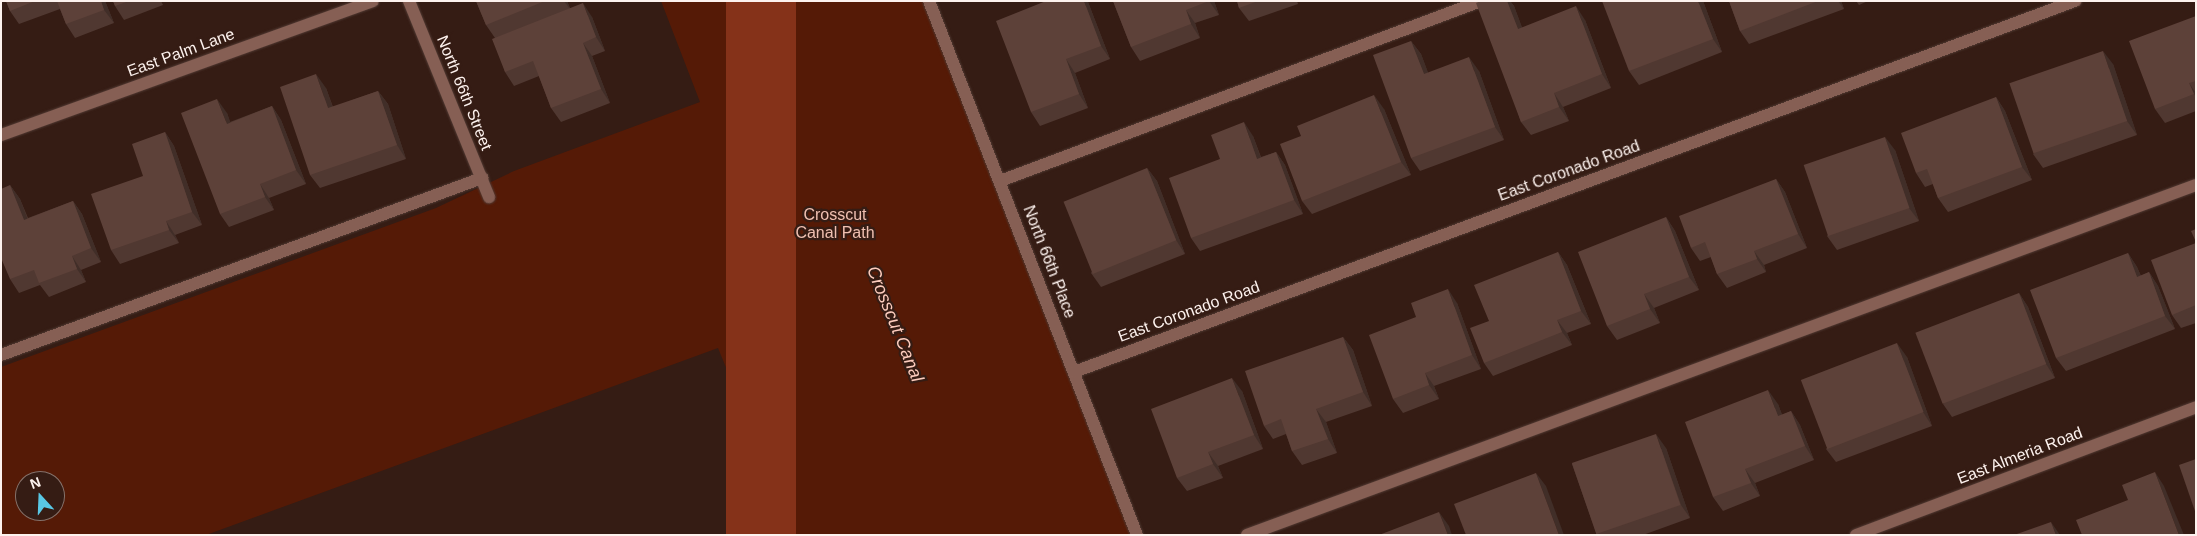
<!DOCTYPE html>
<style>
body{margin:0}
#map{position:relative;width:2197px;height:536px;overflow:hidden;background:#351c14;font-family:Arial,sans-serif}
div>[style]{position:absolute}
.green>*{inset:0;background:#551a06}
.water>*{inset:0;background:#853219;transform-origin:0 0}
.roads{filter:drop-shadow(0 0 1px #513a33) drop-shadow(0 0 1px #513a33)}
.lane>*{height:12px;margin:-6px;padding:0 6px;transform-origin:6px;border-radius:6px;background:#865f54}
.street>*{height:12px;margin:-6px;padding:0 6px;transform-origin:6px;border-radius:6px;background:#865f54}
.wall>*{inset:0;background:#503831}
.shaded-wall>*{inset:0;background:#412e28}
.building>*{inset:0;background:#5d4139;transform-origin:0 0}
span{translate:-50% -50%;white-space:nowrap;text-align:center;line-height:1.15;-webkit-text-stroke:4.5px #351c14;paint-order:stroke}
.street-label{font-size:16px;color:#fdf2ee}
.park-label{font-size:16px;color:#f0c0b1}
.water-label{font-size:18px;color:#fdccbd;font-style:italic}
.frame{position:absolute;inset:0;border:2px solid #fdf2ee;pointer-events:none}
.north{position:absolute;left:15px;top:471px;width:50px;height:50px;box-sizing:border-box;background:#351c14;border:1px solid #85726b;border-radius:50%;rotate:340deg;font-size:14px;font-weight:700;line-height:20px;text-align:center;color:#fdf2ee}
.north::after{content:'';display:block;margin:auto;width:18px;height:22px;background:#59c8e5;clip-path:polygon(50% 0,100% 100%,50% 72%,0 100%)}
</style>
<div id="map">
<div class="green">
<div style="clip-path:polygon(evenodd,661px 1px,929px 1px,1137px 535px,795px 535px,718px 348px,206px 535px,1px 535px,1px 367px,436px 208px,514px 171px,700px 102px,661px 1px,25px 481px,55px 481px,55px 511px,25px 511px,25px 481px)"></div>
</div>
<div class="water">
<div style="left:726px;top:1px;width:70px;height:575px"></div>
</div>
<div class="roads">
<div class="lane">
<div style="left:1000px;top:181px;width:514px;rotate:-20.52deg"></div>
<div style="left:1px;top:355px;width:513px;rotate:-20.2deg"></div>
<div style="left:1247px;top:535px;width:1011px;rotate:-20.24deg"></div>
</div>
<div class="street">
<div style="left:409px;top:1px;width:212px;rotate:67.8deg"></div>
<div style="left:929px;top:1px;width:573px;rotate:68.72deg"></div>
<div style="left:1px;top:135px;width:395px;rotate:-19.8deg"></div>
<div style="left:1074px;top:372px;width:1068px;rotate:-20.34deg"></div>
<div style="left:1856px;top:535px;width:363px;rotate:-20.6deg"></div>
</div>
</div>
<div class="wall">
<div style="clip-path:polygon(6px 1px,105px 1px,114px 23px,75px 38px,66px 24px,60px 9px,19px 24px,10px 11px)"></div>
<div style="clip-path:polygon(113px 1px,161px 1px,163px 5px,124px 20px,115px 6px)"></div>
<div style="clip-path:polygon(476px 1px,567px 1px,570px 8px,592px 17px,605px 51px,592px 56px,610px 103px,561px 122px,551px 108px,539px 76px,514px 86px,505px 72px,495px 38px,486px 25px)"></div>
<div style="clip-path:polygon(1113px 1px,1214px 1px,1219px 15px,1195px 23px,1200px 38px,1140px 61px,1131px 47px)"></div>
<div style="clip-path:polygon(1237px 1px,1297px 1px,1298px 4px,1249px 21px,1239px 8px)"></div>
<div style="clip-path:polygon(1481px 1px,1510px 1px,1514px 6px,1522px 28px,1585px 20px,1611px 88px,1563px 107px,1569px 121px,1531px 135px,1521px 122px)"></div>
<div style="clip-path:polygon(1703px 1px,1722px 52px,1639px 85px,1629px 71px)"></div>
<div style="clip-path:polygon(1729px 1px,1841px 1px,1844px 9px,1749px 44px,1740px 31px)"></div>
<div style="clip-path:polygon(1856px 1px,1868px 1px,1859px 5px)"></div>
<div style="clip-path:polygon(1088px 2px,1110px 59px,1075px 73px,1088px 108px,1040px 126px,1031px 112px)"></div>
<div style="clip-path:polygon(2196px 16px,2196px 111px,2165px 123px,2155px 109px)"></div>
<div style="clip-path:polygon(1411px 41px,1421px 54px,1428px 73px,1479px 71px,1504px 140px,1420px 171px,1411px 158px)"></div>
<div style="clip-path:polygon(2113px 64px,2137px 135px,2043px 168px,2033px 154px)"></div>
<div style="clip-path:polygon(326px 88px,333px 107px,378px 91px,388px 104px,406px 159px,320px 188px,310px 175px)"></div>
<div style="clip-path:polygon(1996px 97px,2005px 111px,2032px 180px,1948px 212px,1938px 198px,1933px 184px,1925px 187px,1916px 173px)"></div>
<div style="clip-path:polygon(272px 106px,281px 120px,306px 184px,269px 198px,274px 210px,229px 227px,220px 214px,227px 113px,230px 122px)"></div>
<div style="clip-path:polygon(1384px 109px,1411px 175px,1312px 214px,1302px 201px)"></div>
<div style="clip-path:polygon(165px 132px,174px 146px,202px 225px,175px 235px,179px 243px,120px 264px,111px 250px)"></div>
<div style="clip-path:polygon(1253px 136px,1261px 157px,1276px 152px,1285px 165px,1303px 214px,1200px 251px,1191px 238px,1220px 159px)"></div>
<div style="clip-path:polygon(1895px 150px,1919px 221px,1837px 250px,1827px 236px)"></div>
<div style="clip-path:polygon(1147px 168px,1157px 181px,1185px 254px,1101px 287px,1091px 273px)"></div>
<div style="clip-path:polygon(1776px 179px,1785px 192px,1807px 248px,1764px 265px,1766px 272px,1727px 288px,1717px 274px,1711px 257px,1700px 261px,1691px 248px)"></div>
<div style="clip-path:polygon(10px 185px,20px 199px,28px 218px,73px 201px,82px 214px,101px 262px,81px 270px,86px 282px,49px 297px,40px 285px,19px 293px,10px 279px)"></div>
<div style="clip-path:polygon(1666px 217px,1675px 231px,1699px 290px,1654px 308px,1660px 323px,1617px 340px,1607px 326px)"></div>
<div style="clip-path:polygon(2196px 243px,2196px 323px,2181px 328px,2172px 315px)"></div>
<div style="clip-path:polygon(1558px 252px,1567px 265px,1591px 324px,1567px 333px,1572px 345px,1493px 376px,1484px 363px,1489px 321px)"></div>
<div style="clip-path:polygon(2128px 253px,2137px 267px,2141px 276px,2149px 272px,2158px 286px,2175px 329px,2066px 371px,2056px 358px)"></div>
<div style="clip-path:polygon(2019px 293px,2028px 307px,2055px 378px,1952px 417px,1943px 404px)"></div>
<div style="clip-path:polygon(1457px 303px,1481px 369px,1434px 386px,1439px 399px,1403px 413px,1393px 399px)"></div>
<div style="clip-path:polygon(1343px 337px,1353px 350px,1372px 406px,1326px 422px,1337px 453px,1302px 465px,1292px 451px,1286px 434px,1273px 439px,1264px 426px)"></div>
<div style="clip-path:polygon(1907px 357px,1932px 426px,1836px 462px,1826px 449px)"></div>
<div style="clip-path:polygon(1242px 391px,1263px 449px,1218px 466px,1223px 478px,1187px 491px,1177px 478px)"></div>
<div style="clip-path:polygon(1778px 404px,1782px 415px,1791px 411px,1800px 425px,1814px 460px,1755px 483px,1760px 496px,1723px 511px,1713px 497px)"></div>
<div style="clip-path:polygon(1666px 448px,1690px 518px,1643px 535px,1597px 535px,1572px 464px)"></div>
</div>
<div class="shaded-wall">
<div style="clip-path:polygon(101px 1px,105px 1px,114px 23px,104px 10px)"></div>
<div style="clip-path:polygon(564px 1px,567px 1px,570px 9px)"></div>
<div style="clip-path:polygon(1084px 1px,1088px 1px,1088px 2px,1110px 59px,1101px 46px)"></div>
<div style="clip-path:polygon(1209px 1px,1214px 1px,1219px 15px)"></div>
<div style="clip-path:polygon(1507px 1px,1510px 1px,1514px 6px,1528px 43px,1518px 29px)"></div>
<div style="clip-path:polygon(1698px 1px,1703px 1px,1722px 52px,1713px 39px)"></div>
<div style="clip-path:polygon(1838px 1px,1841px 1px,1844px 9px)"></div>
<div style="clip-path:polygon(583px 3px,592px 17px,605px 51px,596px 37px)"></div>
<div style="clip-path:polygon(1576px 6px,1585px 20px,1611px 88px,1602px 74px)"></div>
<div style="clip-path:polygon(1186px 10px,1195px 23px,1200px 38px,1191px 24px)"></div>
<div style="clip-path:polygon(1411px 41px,1421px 54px,1434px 88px,1424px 74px)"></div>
<div style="clip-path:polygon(583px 43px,592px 56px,610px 103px,601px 89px)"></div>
<div style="clip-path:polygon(2103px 51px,2113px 64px,2137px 135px,2127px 121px)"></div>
<div style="clip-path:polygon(1469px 57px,1479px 71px,1504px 140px,1495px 127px)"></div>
<div style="clip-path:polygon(1066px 59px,1075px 73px,1088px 108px,1079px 94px)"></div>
<div style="clip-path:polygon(316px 74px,326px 88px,338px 122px,328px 108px)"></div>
<div style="clip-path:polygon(2189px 83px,2196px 93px,2196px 97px,2194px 94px)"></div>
<div style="clip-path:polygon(378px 91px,388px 104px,406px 159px,397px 145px)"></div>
<div style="clip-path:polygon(1554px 93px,1563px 107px,1569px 121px,1559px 107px)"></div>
<div style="clip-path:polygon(1374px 95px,1384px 109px,1411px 175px,1401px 162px)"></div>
<div style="clip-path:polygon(1996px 97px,2005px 111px,2032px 180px,2022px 167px)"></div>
<div style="clip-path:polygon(217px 99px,227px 113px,236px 138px,227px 124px)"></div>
<div style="clip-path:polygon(272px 106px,281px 120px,306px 184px,296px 170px)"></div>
<div style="clip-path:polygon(1244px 122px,1253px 136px,1266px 172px,1257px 159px)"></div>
<div style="clip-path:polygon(165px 132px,174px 146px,202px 225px,192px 212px)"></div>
<div style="clip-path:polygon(1885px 137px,1895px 150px,1919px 221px,1909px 208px)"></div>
<div style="clip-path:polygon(1276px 152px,1285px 165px,1303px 214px,1294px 200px)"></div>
<div style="clip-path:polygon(1147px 168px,1157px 181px,1185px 254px,1176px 240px)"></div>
<div style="clip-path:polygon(1776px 179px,1785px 192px,1807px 248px,1798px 234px)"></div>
<div style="clip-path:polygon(260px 184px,269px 198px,274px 210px,265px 197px)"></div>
<div style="clip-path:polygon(10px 185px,20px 199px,33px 233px,24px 220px)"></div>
<div style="clip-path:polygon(73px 201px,82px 214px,101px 262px,91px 248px)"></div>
<div style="clip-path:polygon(1666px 217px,1675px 231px,1699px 290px,1689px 277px)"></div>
<div style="clip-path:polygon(166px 221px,175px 235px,179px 243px,169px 230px)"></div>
<div style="clip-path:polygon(1754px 251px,1764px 265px,1766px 272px,1757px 259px)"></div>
<div style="clip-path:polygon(1558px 252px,1567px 265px,1591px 324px,1581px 311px)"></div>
<div style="clip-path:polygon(2128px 253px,2137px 267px,2147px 291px,2137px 277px)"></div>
<div style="clip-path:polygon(72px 256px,81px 270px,86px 282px,77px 269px)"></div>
<div style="clip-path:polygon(2149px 272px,2158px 286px,2175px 329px,2165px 316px)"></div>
<div style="clip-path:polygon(1448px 289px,1457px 303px,1481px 369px,1472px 355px)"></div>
<div style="clip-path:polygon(2019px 293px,2028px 307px,2055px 378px,2046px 364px)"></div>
<div style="clip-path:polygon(1644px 294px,1654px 308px,1660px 323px,1650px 309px)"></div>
<div style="clip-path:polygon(1557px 320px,1567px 333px,1572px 345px,1562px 332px)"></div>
<div style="clip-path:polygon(1343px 337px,1353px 350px,1372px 406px,1363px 392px)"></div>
<div style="clip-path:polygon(1897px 343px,1907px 357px,1932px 426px,1923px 412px)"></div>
<div style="clip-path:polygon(1425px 373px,1434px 386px,1439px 399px,1429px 385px)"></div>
<div style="clip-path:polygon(1232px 378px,1242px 391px,1263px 449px,1254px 435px)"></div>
<div style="clip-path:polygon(1768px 390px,1778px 404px,1788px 430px,1778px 416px)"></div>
<div style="clip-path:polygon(1316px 409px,1326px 422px,1337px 453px,1328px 439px)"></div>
<div style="clip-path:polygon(1791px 411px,1800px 425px,1814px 460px,1805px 446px)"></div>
<div style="clip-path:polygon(1656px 434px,1666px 448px,1690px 518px,1681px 505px)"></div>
<div style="clip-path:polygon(1208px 452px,1218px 466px,1223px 478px,1213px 464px)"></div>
<div style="clip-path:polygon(1745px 469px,1755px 483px,1760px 496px,1751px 483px)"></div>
<div style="clip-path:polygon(2155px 472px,2164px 486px,2184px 535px,2179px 535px)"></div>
<div style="clip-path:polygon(1536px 473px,1546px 486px,1564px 535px,1559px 535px)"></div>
<div style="clip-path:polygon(1439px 512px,1449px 526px,1452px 535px,1448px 535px)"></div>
<div style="clip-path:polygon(2051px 522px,2060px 535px,2056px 535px)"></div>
</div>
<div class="building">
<div style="clip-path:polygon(6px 1px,35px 1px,10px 11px)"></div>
<div style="clip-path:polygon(57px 1px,101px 1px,104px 10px,66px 24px)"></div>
<div style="clip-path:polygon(113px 1px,129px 1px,115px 6px)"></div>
<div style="clip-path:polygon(476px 1px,545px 1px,486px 25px)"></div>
<div style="clip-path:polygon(1046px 1px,1084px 1px,1101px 46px,1066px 59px,1079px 94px,1031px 112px,996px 21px)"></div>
<div style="clip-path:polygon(1113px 1px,1209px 1px,1186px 10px,1191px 24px,1131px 47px)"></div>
<div style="clip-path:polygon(1237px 1px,1258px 1px,1239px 8px)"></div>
<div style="clip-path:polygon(1481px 1px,1507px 1px,1518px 29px,1576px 6px,1602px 74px,1554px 93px,1559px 107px,1521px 122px,1476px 3px)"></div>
<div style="clip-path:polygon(1602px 1px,1698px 1px,1713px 39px,1629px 71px)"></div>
<div style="clip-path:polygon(1729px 1px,1818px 1px,1740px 31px)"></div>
<div style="clip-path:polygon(583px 3px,596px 37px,583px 43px,601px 89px,551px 108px,533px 61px,505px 72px,492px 39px)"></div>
<div style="clip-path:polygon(2196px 16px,2196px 81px,2189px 83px,2194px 94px,2155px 109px,2129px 41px)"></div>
<div style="clip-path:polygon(1411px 41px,1424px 74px,1469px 57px,1495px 127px,1411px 158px,1373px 55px)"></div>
<div style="left:2103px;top:51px;width:74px;height:99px;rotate:71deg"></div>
<div style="clip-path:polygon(316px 74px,328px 108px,378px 91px,397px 145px,310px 175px,280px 87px)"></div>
<div style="clip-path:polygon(1374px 95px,1401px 162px,1302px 201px,1280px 144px,1301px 136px,1297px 126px)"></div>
<div style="clip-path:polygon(1996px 97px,2022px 167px,1938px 198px,1927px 169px,1916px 173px,1901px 133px)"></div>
<div style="clip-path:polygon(217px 99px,227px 124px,272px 106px,296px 170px,260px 184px,265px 197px,220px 214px,181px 113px)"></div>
<div style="clip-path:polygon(1244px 122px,1257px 159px,1276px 152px,1294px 200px,1191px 238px,1169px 178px,1220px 159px,1211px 135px)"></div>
<div style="clip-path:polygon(165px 132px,192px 212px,166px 221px,169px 230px,111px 250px,91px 194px,143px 176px,132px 144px)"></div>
<div style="left:1885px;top:137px;width:75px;height:86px;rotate:71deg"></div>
<div style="left:1147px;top:168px;width:78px;height:90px;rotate:68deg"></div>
<div style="clip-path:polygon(1776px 179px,1798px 234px,1754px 251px,1757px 259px,1717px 274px,1705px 242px,1691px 248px,1679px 216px)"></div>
<div style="clip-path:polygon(10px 185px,24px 220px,73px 201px,91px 248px,72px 256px,77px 269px,39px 283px,34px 270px,10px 279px,1px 258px,1px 189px)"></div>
<div style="clip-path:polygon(1666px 217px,1689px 277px,1644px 294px,1650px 309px,1607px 326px,1578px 252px)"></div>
<div style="clip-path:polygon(2196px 229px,2196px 242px,2191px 231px)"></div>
<div style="clip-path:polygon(2196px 243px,2196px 305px,2172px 315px,2151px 260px)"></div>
<div style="clip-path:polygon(1558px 252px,1581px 311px,1557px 320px,1562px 332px,1484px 363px,1470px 328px,1489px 321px,1474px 285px)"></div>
<div style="clip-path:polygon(2128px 253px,2137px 277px,2149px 272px,2165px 316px,2056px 358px,2030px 290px)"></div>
<div style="clip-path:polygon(1448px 289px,1472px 355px,1425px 373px,1429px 385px,1393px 399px,1369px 335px,1416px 317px,1411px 303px)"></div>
<div style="left:2019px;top:293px;width:76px;height:111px;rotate:69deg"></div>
<div style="clip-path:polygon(1343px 337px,1363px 392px,1316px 409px,1328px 439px,1292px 451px,1281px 419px,1264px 426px,1245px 371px)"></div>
<div style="left:1897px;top:343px;width:74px;height:103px;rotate:69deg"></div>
<div style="clip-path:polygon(1232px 378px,1254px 435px,1208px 452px,1213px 464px,1177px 478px,1151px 409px)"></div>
<div style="clip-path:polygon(1768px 390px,1778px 416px,1791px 411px,1805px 446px,1745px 469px,1751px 483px,1713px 497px,1685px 422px)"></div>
<div style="left:1656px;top:434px;width:75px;height:89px;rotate:71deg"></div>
<div style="clip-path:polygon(2196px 459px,2196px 514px,2179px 465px)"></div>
<div style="clip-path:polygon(2155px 472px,2179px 535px,2082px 535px,2076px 520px,2128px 500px,2122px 485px)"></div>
<div style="clip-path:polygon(1536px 473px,1559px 535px,1466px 535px,1454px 504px)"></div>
<div style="clip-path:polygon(1439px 512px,1448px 535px,1379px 535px)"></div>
<div style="clip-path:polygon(2051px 522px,2056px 535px,2014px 535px)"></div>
</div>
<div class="street-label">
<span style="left:181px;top:53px;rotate:-20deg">East Palm Lane</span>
<span style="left:464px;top:93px;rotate:68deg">North 66th Street</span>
<span style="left:1569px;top:171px;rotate:-20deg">East Coronado Road</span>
<span style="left:1049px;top:262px;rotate:69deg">North 66th Place</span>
<span style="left:1189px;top:312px;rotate:-20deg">East Coronado Road</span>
<span style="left:2020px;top:456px;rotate:-21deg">East Almeria Road</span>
</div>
<div class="park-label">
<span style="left:835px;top:224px">Crosscut<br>Canal Path</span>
</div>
<div class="water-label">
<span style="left:895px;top:324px;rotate:68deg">Crosscut Canal</span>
</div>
<div class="frame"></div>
<div class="north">N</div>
</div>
